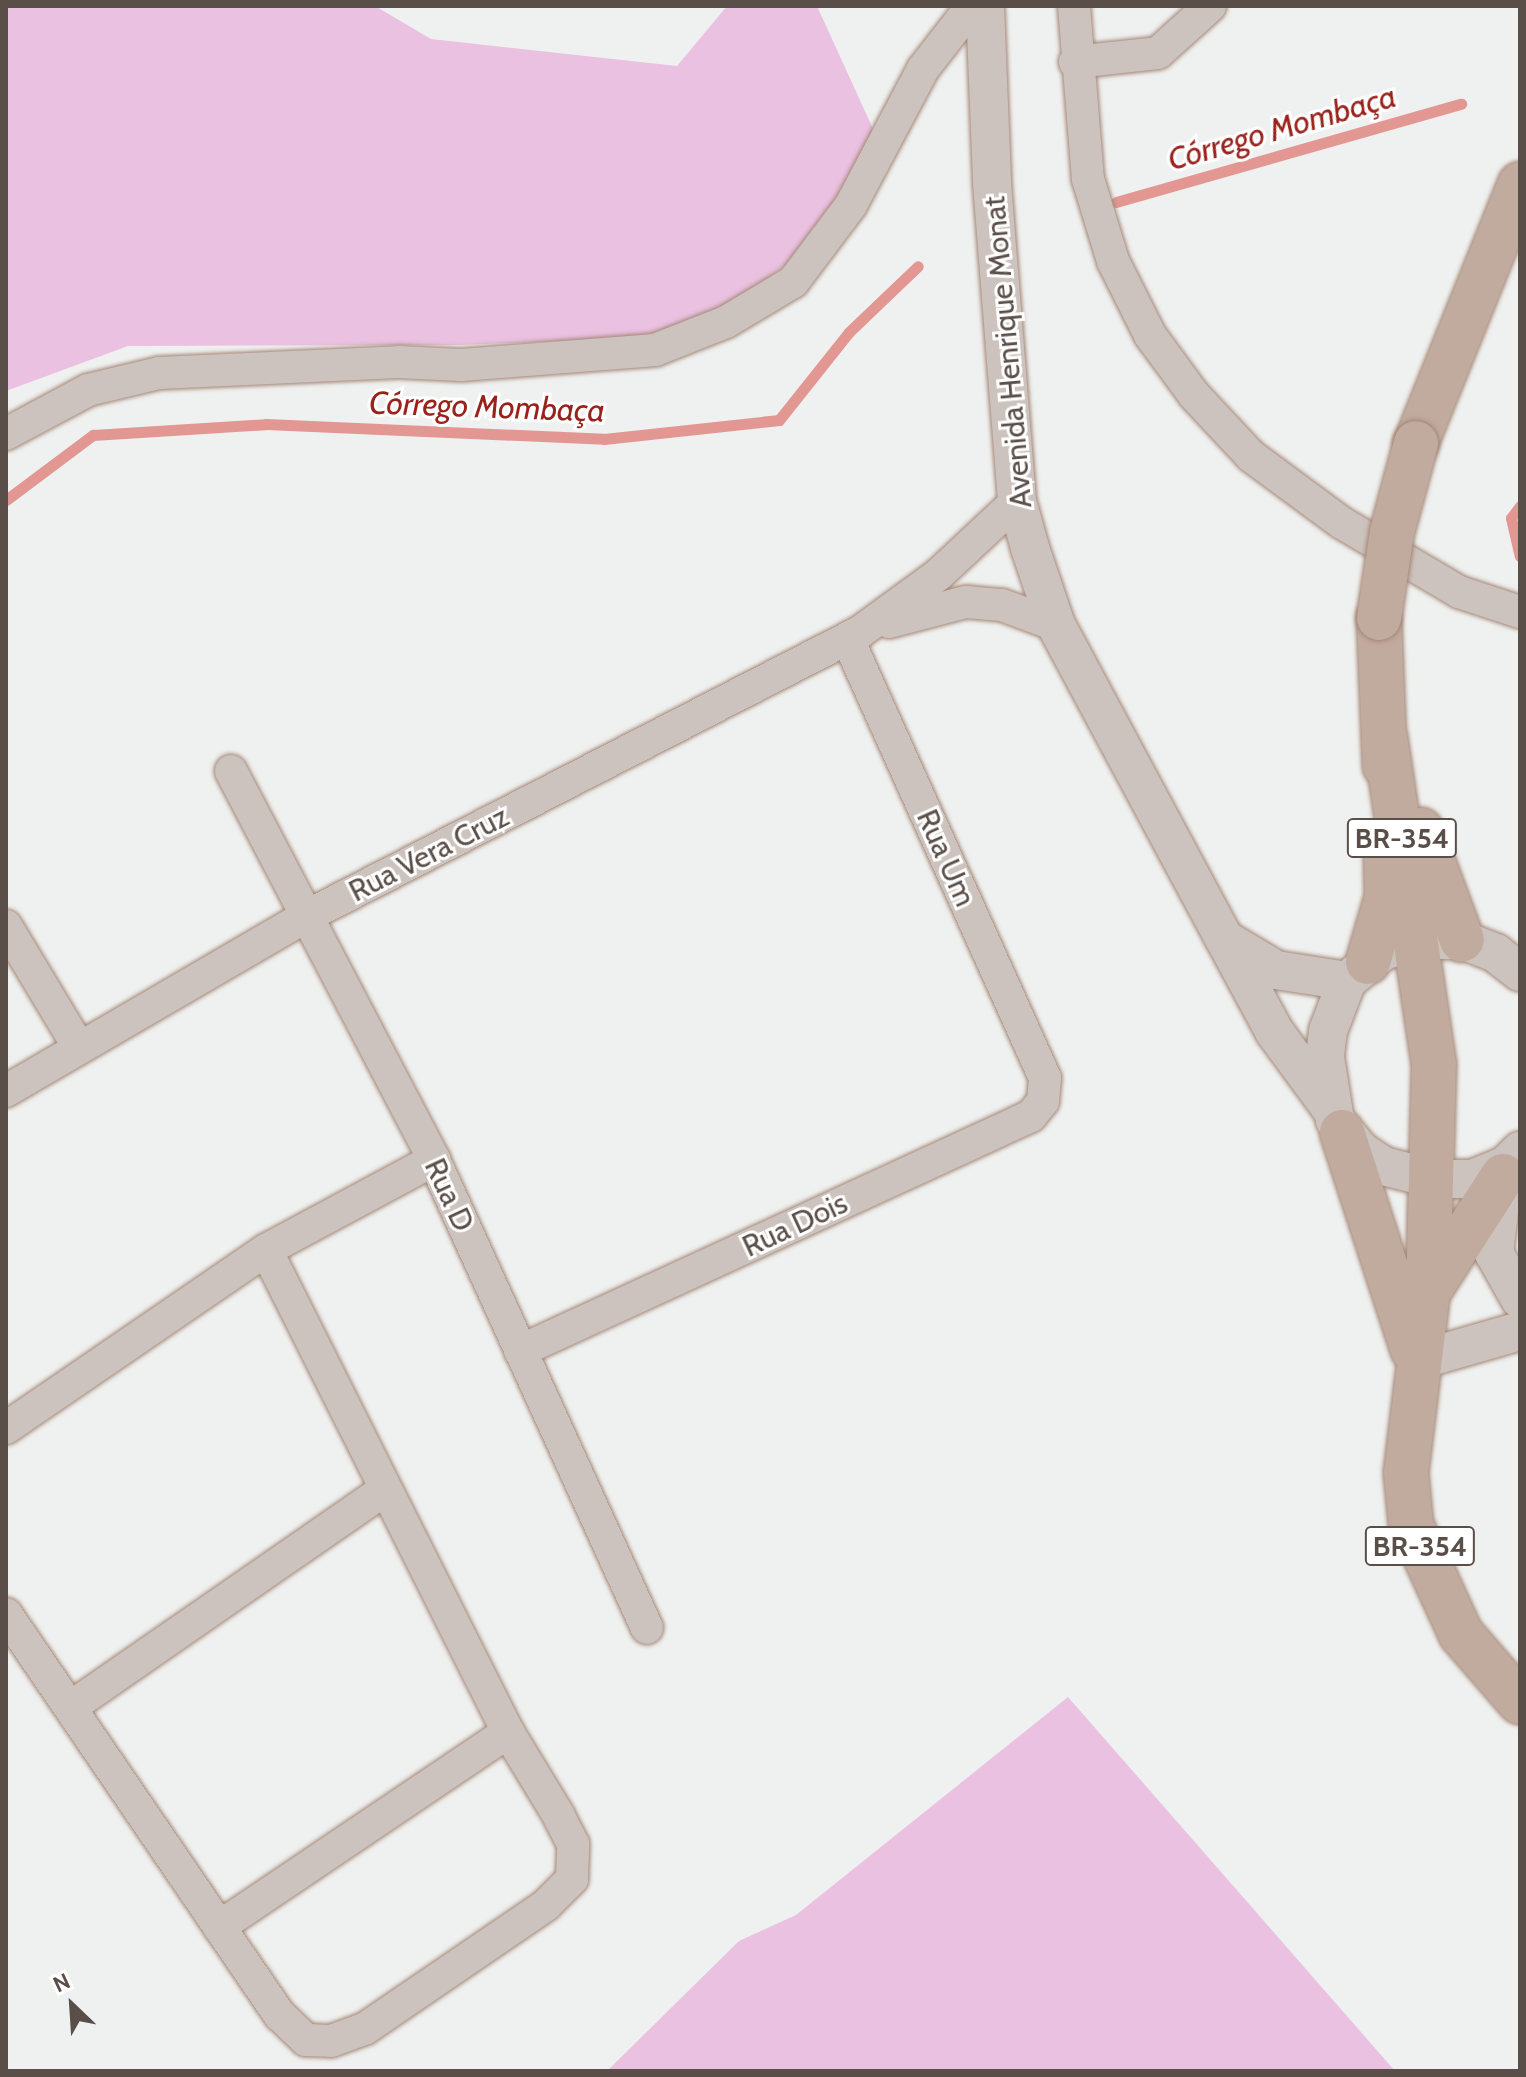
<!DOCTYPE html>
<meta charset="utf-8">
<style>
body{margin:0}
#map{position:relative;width:1526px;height:2077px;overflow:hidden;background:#eff1f0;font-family:Cabin,sans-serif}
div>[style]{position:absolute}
.green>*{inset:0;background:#eac1e1}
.stream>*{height:11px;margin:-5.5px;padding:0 5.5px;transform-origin:5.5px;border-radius:5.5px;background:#e29793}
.roads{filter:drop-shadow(0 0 2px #a48777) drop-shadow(0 0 2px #a48777)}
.minor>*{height:32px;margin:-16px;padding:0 16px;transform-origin:16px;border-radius:16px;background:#ccc3be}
.tertiary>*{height:38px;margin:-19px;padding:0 19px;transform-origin:19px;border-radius:19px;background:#ccc3be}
.trunk>*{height:44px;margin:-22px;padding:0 22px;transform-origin:22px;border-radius:22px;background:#c1aa9e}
.bridges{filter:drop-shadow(0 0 2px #a48777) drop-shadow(0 0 2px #a48777)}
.trunk-bridge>*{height:44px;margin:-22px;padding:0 22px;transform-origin:22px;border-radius:22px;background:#c1aa9e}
span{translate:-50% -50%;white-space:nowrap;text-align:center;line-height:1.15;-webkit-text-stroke:6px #fff;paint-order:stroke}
.shield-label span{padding:2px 6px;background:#fff;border:2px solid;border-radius:6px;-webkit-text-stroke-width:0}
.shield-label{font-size:28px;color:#5a4e49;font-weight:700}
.street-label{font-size:30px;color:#5a4e49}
.water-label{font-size:32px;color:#9a221b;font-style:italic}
.frame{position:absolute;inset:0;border:8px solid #5a4e49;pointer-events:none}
.north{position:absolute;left:32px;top:1965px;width:80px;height:80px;-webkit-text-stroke:6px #fff;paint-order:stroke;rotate:335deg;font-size:22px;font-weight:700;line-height:32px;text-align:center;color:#5a4e49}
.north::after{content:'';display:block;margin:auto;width:28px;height:36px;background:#5a4e49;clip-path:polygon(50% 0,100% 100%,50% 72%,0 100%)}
</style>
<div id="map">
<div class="green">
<div style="clip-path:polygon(6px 6px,375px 6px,431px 39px,677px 66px,727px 6px,817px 6px,879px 142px,809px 248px,688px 336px,461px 345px,128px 346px,6px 391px)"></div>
<div style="clip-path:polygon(1068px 1697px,1395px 2071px,607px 2071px,739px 1941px,796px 1915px)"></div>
</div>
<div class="stream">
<div style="left:1116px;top:202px;width:359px;rotate:-15.9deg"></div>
<div style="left:6px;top:500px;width:109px;rotate:-36.8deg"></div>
<div style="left:93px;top:435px;width:173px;rotate:-3.6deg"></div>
<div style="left:266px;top:424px;width:338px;rotate:2.5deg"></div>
<div style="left:604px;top:439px;width:176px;rotate:-6.2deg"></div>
<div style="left:779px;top:420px;width:112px;rotate:-51.5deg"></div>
<div style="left:849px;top:332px;width:95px;rotate:-43.7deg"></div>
<div style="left:1520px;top:506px;width:15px;rotate:127deg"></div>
<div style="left:1511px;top:518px;width:39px;rotate:77deg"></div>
</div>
<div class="roads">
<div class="minor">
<div style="left:1074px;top:6px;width:174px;rotate:85.4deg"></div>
<div style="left:1088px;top:179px;width:86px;rotate:73deg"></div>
<div style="left:1113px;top:261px;width:83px;rotate:63.4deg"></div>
<div style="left:1150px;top:335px;width:74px;rotate:53.7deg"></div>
<div style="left:1194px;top:395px;width:83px;rotate:46.9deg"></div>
<div style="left:1251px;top:456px;width:113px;rotate:36.4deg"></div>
<div style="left:1342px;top:523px;width:136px;rotate:30.5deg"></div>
<div style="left:1459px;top:592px;width:64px;rotate:18.2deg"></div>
<div style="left:1075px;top:62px;width:83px;rotate:-6.2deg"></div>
<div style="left:1158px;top:53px;width:70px;rotate:-42.1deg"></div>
<div style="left:6px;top:434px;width:93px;rotate:-28.2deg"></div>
<div style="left:88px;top:390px;width:73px;rotate:-13.5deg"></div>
<div style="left:159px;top:373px;width:240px;rotate:-2.6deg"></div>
<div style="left:399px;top:362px;width:62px;rotate:2.8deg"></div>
<div style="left:461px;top:365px;width:195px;rotate:-4.4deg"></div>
<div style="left:655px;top:350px;width:76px;rotate:-21.5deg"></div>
<div style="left:726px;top:322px;width:78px;rotate:-30.8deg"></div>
<div style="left:793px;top:282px;width:96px;rotate:-53deg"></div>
<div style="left:851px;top:205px;width:154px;rotate:-62.1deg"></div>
<div style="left:923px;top:69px;width:80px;rotate:-52.1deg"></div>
<div style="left:889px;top:622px;width:80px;rotate:-14.6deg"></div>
<div style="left:966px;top:602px;width:36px;rotate:5deg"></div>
<div style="left:1002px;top:605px;width:58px;rotate:20.3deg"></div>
<div style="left:231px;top:771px;width:439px;rotate:62.4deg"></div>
<div style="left:434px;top:1160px;width:514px;rotate:65.53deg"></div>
<div style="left:6px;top:926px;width:140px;rotate:59deg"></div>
<div style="left:6px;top:1091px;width:350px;rotate:-30.2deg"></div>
<div style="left:309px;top:915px;width:619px;rotate:-27.19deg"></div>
<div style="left:860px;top:632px;width:97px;rotate:-36.2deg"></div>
<div style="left:938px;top:575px;width:108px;rotate:-43.1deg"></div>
<div style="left:520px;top:1351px;width:562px;rotate:-24.7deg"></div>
<div style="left:1031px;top:1116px;width:19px;rotate:-51deg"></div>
<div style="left:1043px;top:1101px;width:23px;rotate:-85deg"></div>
<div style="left:1045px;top:1078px;width:481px;rotate:-114.2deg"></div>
<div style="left:6px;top:1428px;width:315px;rotate:-34.4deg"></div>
<div style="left:266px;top:1250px;width:191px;rotate:-28.2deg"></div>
<div style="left:6px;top:1614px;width:486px;rotate:55.7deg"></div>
<div style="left:280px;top:2015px;width:36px;rotate:44deg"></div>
<div style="left:306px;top:2040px;width:25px;rotate:2deg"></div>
<div style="left:331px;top:2041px;width:37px;rotate:-20deg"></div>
<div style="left:366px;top:2028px;width:218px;rotate:-34.3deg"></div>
<div style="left:546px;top:1905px;width:37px;rotate:-45deg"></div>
<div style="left:572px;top:1879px;width:35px;rotate:-88deg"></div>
<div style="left:573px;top:1844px;width:31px;rotate:-117deg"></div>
<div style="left:559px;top:1816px;width:98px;rotate:-121.3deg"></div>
<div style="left:508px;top:1732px;width:539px;rotate:-116.66deg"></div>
<div style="left:71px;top:1707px;width:381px;rotate:-34.7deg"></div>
<div style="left:219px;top:1927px;width:349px;rotate:-34deg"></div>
</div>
<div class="tertiary">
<div style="left:985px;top:6px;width:177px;rotate:87.7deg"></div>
<div style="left:992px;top:183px;width:319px;rotate:85.5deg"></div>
<div style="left:1017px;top:501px;width:49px;rotate:74.5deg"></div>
<div style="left:1030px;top:548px;width:81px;rotate:71.3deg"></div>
<div style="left:1056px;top:625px;width:355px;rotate:61.8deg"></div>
<div style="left:1224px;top:938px;width:106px;rotate:61.7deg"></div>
<div style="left:1274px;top:1031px;width:98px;rotate:53.7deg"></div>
<div style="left:1226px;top:940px;width:58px;rotate:31deg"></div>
<div style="left:1276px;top:970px;width:72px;rotate:8.8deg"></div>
<div style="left:1520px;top:972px;width:31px;rotate:-142deg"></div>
<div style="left:1496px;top:953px;width:36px;rotate:-159deg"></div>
<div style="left:1462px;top:940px;width:43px;rotate:180deg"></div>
<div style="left:1419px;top:940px;width:38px;rotate:163deg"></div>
<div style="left:1383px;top:951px;width:47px;rotate:140.2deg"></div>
<div style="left:1347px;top:981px;width:53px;rotate:110.8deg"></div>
<div style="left:1328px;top:1031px;width:26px;rotate:97deg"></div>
<div style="left:1325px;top:1057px;width:64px;rotate:81deg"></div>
<div style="left:1335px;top:1120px;width:40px;rotate:50deg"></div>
<div style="left:1361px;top:1151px;width:27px;rotate:34deg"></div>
<div style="left:1383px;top:1166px;width:54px;rotate:14deg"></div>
<div style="left:1435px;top:1179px;width:37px"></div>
<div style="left:1472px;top:1179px;width:37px;rotate:-22deg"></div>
<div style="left:1506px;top:1165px;width:20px;rotate:-45deg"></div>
<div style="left:1503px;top:1179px;width:75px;rotate:96.9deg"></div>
<div style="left:1494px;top:1253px;width:53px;rotate:60.5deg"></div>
<div style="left:1416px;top:1361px;width:108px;rotate:-16.1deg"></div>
</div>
<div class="trunk">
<div style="left:1416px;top:443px;width:279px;rotate:-68.1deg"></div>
<div style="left:1379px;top:618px;width:148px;rotate:87.7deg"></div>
<div style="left:1385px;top:737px;width:331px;rotate:81.5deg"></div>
<div style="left:1434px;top:1064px;width:227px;rotate:91.5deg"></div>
<div style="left:1428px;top:1291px;width:183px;rotate:96.9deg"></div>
<div style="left:1406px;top:1473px;width:52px;rotate:84.5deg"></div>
<div style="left:1411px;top:1525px;width:120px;rotate:65.4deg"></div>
<div style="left:1461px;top:1634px;width:90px;rotate:49.1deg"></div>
<div style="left:1421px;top:830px;width:117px;rotate:69.6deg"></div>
<div style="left:1368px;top:962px;width:68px;rotate:-73.7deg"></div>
<div style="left:1387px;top:897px;width:46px;rotate:-91.2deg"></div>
<div style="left:1342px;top:1132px;width:229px;rotate:72deg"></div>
<div style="left:1432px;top:1286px;width:131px;rotate:-57.2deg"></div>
</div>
</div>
<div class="bridges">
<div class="trunk-bridge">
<div style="left:1379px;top:618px;width:87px;rotate:-81.4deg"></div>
<div style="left:1392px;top:532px;width:92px;rotate:-74.9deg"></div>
</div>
</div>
<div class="shield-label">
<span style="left:1402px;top:838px">BR-354</span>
<span style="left:1420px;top:1546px">BR-354</span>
</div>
<div class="street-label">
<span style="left:1008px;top:352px;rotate:-95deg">Avenida Henrique Monat</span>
<span style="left:429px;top:854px;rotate:-27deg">Rua Vera Cruz</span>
<span style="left:946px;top:858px;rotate:66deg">Rua Um</span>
<span style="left:449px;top:1195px;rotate:65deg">Rua D</span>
<span style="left:795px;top:1225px;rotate:-25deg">Rua Dois</span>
</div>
<div class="water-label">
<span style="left:1282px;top:128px;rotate:-16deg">Córrego Mombaça</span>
<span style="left:487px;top:407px;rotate:2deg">Córrego Mombaça</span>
</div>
<div class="frame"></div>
<div class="north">N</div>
</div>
